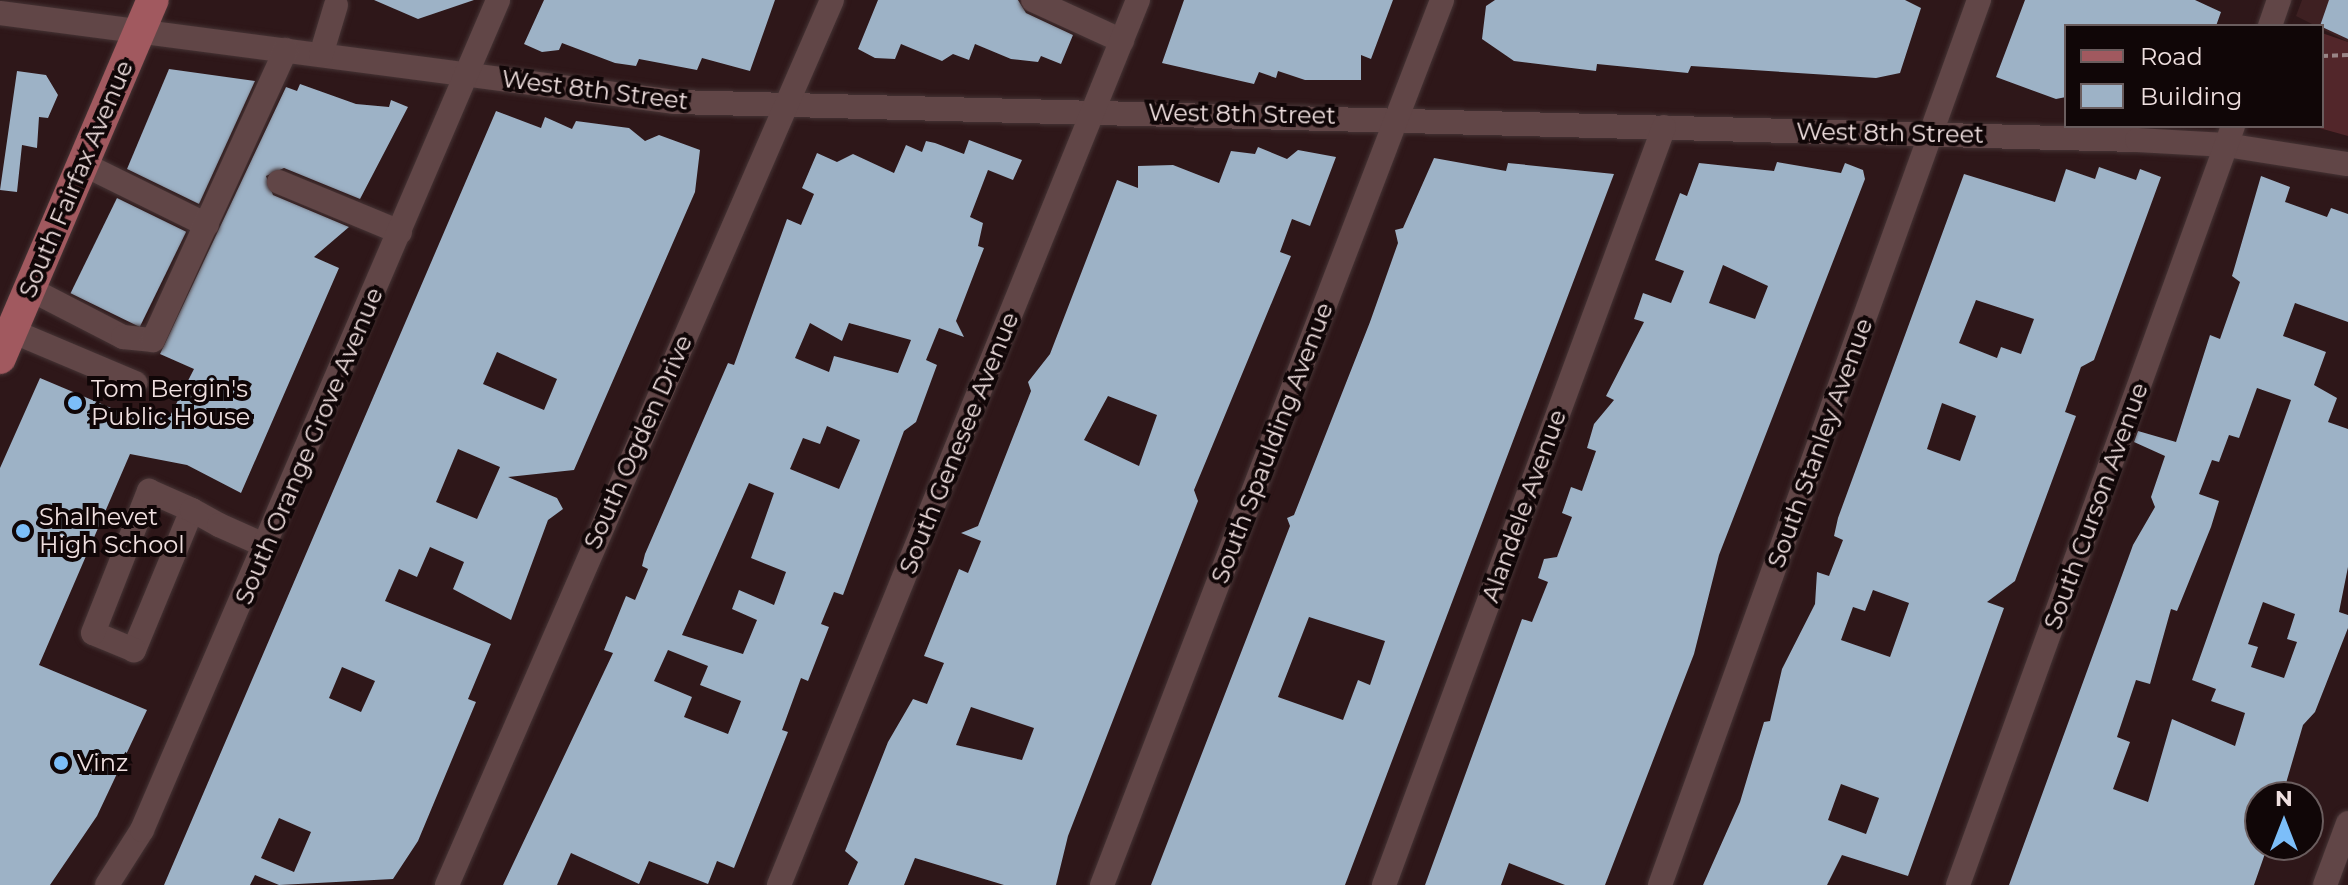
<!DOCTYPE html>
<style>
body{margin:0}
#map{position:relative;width:2348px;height:885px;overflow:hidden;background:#2e1719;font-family:Montserrat,sans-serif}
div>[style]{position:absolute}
.built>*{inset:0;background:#3e2022}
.green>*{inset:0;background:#52262a}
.building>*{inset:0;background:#9db2c6;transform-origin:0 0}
.path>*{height:4px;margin-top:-2px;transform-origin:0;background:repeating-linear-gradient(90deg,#998586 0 6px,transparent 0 10px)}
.roads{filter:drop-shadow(0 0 2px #453435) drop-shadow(0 0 2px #453435)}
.minor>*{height:24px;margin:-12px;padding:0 12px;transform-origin:12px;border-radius:12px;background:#614647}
.major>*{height:32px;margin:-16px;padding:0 16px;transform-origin:16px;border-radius:16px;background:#a1595f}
.dots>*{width:22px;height:22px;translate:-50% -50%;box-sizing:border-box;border:4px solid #100607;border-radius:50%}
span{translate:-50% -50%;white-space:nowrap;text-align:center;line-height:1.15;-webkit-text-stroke:8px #100607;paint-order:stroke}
.street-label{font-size:24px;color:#f0e0e0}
.poi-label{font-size:24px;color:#f0e0e0}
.left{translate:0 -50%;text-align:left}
.legend{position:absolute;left:2064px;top:24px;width:260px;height:104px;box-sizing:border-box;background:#100607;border:2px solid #6a5d5e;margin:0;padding:10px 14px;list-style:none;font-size:24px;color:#f0e0e0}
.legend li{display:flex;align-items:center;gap:16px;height:40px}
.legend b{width:40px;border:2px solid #6a5d5e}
.north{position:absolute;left:2244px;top:781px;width:80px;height:80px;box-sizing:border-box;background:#100607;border:2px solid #6a5d5e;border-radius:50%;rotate:0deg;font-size:22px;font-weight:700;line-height:32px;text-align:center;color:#f0e0e0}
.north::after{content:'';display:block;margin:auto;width:28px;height:36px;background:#7cbef9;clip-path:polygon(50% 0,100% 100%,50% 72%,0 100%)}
</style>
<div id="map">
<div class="built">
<div style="clip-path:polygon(2302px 0,2348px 0,2348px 42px,2296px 16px)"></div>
</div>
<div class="green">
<div style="clip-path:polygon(2322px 33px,2348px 42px,2348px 136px,2312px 126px,2322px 126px)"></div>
</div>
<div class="building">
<div style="clip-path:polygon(374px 0,474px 0,418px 19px)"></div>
<div style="clip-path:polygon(544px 0,775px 0,750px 71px,702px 58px,697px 70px,639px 59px,636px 66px,615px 63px,562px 43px,559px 50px,542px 52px,524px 44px)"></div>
<div style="clip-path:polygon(878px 0,1018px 0,1026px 13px,1073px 35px,1061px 64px,1041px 56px,1038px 62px,1011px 59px,975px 44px,969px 60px,953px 54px,942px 61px,901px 44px,895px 59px,875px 58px,858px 49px)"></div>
<div style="clip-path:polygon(1184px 0,1393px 0,1371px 59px,1361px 55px,1361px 80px,1305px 80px,1278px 71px,1276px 78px,1259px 72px,1254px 84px,1162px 63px)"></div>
<div style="clip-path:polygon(1495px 0,1905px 0,1921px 8px,1900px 73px,1876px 78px,1691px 66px,1688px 73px,1597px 64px,1596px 71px,1514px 61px,1482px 39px,1486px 6px)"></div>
<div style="clip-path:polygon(2025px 0,2195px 0,2221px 12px,2216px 26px,2066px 26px,2066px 97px,2056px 99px,1996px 77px)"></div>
<div style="clip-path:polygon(2329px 0,2348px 0,2348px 39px,2320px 26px)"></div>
<div style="clip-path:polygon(169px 69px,255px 81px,199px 204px,127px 169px)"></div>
<div style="clip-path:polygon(17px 71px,46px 75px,58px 95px,48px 118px,39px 117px,37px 148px,22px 145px,17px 192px,0 190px)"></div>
<div style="clip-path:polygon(300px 84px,356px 104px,389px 107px,391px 100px,408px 107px,360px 199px,284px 168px,266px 176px,273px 195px,349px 227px,314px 257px,339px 268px,241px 493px,187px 465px,130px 454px,39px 665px,147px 710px,97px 816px,50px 885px,0 885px,0 468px,40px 378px,156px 427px,162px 412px,170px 416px,194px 369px,160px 354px,286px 87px,297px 91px)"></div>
<div style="clip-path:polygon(evenodd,496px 111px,541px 128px,545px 117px,572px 129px,576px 121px,629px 128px,645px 141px,659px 135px,700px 150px,695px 192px,574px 470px,508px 477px,557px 498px,563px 509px,548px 520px,511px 620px,453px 589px,464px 562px,430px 547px,417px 577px,399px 569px,385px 601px,491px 644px,468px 699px,476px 702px,418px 841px,393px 879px,279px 885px,255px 875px,250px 885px,164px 885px,496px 111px,497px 352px,557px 379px,544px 410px,483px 384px,497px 352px,496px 111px,458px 449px,500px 467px,477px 519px,436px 502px,458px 449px,496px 111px,342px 667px,375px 681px,361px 712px,329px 698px,342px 667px,496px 111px,279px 818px,311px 832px,294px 872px,261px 858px,279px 818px)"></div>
<div style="clip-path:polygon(evenodd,969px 140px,1022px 160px,1013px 180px,988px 170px,970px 217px,983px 223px,978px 246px,984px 248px,956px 321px,964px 337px,939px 328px,926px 360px,937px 365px,916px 422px,904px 431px,843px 595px,834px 592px,821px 624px,829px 627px,808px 681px,801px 678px,782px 730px,788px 732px,734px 868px,717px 861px,708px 884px,649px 861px,639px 884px,571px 853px,557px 885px,503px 885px,613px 653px,604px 650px,626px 596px,635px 600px,648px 569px,642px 566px,645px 554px,728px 363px,734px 365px,787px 219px,801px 225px,814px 194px,802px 188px,817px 153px,837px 162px,853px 154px,894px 173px,906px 145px,922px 152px,926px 141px,935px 143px,964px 154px,969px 140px,810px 323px,842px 341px,849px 323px,911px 340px,898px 373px,834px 356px,829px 372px,795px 358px,810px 323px,969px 140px,827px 426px,860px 440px,839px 489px,790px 469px,803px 438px,820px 444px,827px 426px,969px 140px,749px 483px,774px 493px,751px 558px,786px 572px,774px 605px,739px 590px,732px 609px,757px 620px,743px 654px,682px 635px,749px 483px,969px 140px,668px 650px,708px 666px,700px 685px,741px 701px,728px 734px,684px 717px,692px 697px,654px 681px,668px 650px)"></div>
<div style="clip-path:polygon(evenodd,1258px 147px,1287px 159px,1298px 150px,1336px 157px,1310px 226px,1292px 219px,1280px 252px,1291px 256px,1194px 490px,1198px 501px,1068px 836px,1056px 885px,1004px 885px,915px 858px,904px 885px,848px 885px,858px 862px,845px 851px,888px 742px,913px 699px,927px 704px,944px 663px,924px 656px,959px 569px,968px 573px,981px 541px,961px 533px,978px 526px,1031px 391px,1028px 382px,1050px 354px,1117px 180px,1138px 188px,1138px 166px,1173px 165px,1219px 183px,1231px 151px,1255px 154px,1258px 147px,1108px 396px,1157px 415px,1139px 466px,1084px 440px,1108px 396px,1258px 147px,971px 707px,1034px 728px,1022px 760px,956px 745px,971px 707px)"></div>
<div style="clip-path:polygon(evenodd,1434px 158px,1506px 171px,1508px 163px,1614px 174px,1345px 885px,1151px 885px,1290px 526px,1287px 518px,1294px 515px,1370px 322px,1398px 243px,1395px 230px,1403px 228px,1434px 158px,1309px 617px,1385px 641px,1370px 685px,1358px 680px,1343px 720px,1278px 697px,1309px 617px)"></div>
<div style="clip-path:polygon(evenodd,1777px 162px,1841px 173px,1845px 163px,1863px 170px,1865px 179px,1719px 555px,1694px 654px,1605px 885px,1565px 885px,1509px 863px,1501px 885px,1425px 885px,1522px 619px,1532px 622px,1548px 582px,1538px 578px,1544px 559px,1557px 557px,1572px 517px,1562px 513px,1571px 487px,1582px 491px,1596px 451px,1587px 448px,1594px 424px,1614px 400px,1606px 396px,1644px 322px,1634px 319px,1643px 293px,1671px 303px,1684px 271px,1655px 260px,1680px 193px,1687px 196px,1699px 163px,1774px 171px,1777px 162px,1723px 265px,1768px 286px,1755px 319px,1709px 303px,1723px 265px)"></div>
<div style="clip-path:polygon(evenodd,2099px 167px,2136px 180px,2140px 169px,2161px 177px,2094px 360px,2081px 367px,2065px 412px,2076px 416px,2015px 581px,1987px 602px,2004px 608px,1908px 876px,1842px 855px,1827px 885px,1703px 885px,1740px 802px,1764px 722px,1770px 721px,1782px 669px,1815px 604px,1817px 572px,1829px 576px,1843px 540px,1834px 536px,1838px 518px,1964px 174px,2055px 202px,2066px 169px,2095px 179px,2099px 167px,1976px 300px,2034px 319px,2021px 354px,2001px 347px,1997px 358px,1959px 343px,1976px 300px,2099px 167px,1942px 403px,1976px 416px,1960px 461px,1927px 449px,1942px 403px,2099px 167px,1873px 590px,1909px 603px,1890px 657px,1841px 640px,1853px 607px,1865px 611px,1873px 590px,2099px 167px,1841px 784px,1879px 798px,1866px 834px,1828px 820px,1841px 784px)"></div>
<div style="clip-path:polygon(evenodd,2261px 176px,2290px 187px,2285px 202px,2327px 217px,2331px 208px,2348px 214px,2348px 322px,2295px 303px,2283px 336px,2326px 352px,2314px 385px,2337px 398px,2328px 422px,2348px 429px,2348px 567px,2339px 612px,2348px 615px,2348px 628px,2315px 712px,2303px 725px,2282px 797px,2260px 797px,2260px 845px,2268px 845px,2254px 885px,2009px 885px,2133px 545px,2155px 507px,2151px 497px,2165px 456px,2134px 442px,2138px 431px,2176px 442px,2210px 335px,2220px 339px,2240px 282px,2232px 276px,2261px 176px,2257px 388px,2291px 400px,2192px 680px,2216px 689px,2211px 701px,2245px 713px,2235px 746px,2172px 719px,2148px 802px,2113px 789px,2130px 742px,2117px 737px,2136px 680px,2150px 684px,2171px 609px,2177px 611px,2211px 527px,2219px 501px,2199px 494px,2212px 460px,2219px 462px,2229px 435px,2239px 438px,2257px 388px,2261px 176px,2263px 602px,2295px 614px,2287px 639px,2297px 642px,2284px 678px,2251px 667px,2258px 647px,2248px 644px,2263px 602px)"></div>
<div style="left:117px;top:198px;width:77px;height:106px;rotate:26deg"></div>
</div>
<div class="path">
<div style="left:2322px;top:56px;width:26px;rotate:-2deg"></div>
</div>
<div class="roads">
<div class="minor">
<div style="left:1033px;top:0;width:98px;rotate:24.7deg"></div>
<div style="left:0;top:13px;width:681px;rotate:7.51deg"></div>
<div style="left:675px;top:102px;width:1462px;rotate:1.49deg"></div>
<div style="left:2137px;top:140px;width:89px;rotate:3.2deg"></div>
<div style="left:2226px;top:145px;width:123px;rotate:8.9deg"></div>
<div style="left:2270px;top:26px;width:28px;rotate:-71deg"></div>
<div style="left:321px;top:55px;width:52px;rotate:-73.3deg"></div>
<div style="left:83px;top:164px;width:138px;rotate:26.2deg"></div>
<div style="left:279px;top:182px;width:131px;rotate:22.5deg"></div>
<div style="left:30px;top:289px;width:105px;rotate:27.3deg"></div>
<div style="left:123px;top:337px;width:30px;rotate:6deg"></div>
<div style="left:153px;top:340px;width:319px;rotate:-65.4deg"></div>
<div style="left:12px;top:331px;width:134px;rotate:22.9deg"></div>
<div style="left:192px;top:510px;width:152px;rotate:112.5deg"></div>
<div style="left:134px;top:650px;width:44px;rotate:-157.5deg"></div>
<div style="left:93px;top:633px;width:153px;rotate:-68.5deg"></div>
<div style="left:149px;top:491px;width:47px;rotate:23.8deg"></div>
<div style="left:192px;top:510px;width:31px;rotate:29deg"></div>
<div style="left:219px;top:525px;width:51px;rotate:24.1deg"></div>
<div style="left:107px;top:885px;width:65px;rotate:-57.5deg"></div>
<div style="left:142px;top:830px;width:903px;rotate:-66.78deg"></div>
<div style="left:447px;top:885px;width:965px;rotate:-66.49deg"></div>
<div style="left:779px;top:885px;width:955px;rotate:-67.92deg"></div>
<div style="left:1102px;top:885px;width:948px;rotate:-68.98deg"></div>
<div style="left:1384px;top:885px;width:808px;rotate:-69.73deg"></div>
<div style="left:1660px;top:885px;width:941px;rotate:-70.18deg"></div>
<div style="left:1958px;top:885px;width:807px;rotate:-70.08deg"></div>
<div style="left:2325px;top:885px;width:66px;rotate:-69.6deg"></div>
</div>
<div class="major">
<div style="left:0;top:358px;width:389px;rotate:-66.9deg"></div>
</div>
</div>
<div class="dots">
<div style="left:75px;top:403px;background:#7cbef9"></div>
<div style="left:23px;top:531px;background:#7cbef9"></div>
<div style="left:61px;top:763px;background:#7cbef9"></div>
</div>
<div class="street-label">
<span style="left:595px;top:90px;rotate:7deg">West 8th Street</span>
<span style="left:1242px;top:114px;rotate:1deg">West 8th Street</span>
<span style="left:1890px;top:133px;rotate:1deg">West 8th Street</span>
<span style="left:76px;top:179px;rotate:-67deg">South Fairfax Avenue</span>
<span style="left:638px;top:442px;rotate:-66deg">South Ogden Drive</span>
<span style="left:959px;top:443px;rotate:-68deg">South Genesee Avenue</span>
<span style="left:1272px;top:443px;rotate:-69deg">South Spaulding Avenue</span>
<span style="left:1820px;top:443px;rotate:-70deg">South Stanley Avenue</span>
<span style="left:309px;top:446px;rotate:-67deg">South Orange Grove Avenue</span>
<span style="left:1524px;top:506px;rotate:-70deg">Alandele Avenue</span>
<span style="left:2096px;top:506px;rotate:-70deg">South Curson Avenue</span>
</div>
<div class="poi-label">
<span class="left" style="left:91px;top:403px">Tom Bergin's<br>Public House</span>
<span class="left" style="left:39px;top:531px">Shalhevet<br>High School</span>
<span class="left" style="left:77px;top:763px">Vinz</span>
</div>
<ul class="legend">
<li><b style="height:10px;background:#a1595f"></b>Road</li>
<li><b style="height:22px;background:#9db2c6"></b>Building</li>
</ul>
<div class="north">N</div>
</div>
